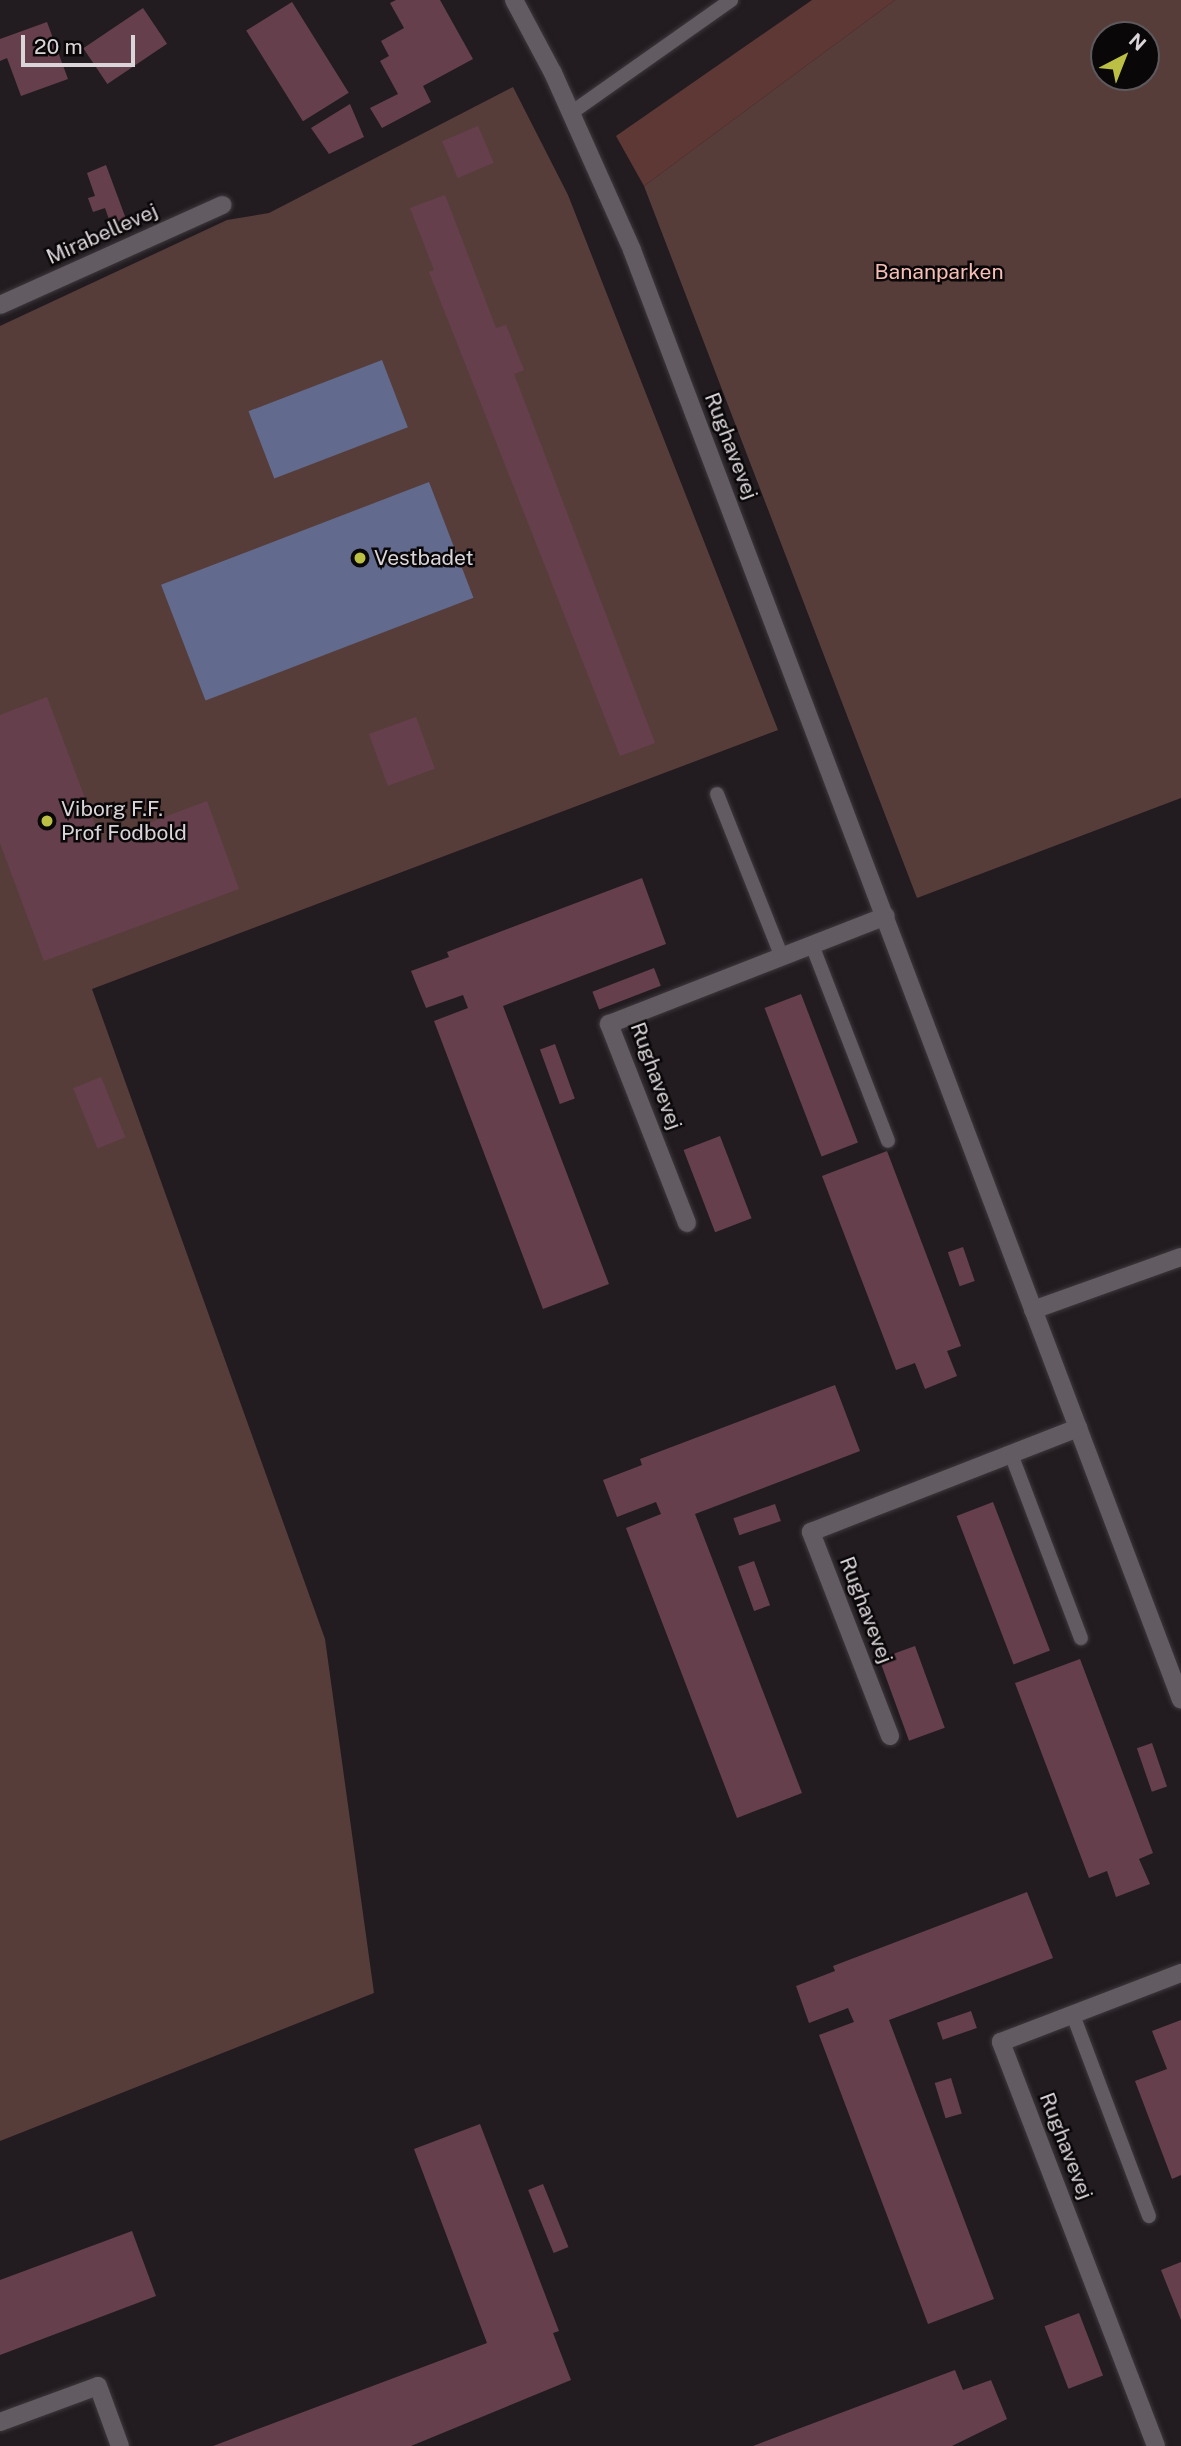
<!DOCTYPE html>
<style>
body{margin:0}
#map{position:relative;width:1181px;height:2446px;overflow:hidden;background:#221c21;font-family:"Public Sans",sans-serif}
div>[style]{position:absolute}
.green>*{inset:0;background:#573d3a}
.forest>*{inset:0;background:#5e3834}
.water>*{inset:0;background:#626b8d;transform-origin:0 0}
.building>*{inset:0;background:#65404c;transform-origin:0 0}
.roads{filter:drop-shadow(0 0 2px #3d383c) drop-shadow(0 0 2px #3d383c)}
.lane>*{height:14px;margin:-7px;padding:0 7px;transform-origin:7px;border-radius:7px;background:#625b61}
.street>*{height:18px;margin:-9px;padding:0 9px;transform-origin:9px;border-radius:9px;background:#625b61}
.dots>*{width:19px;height:19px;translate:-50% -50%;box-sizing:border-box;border:4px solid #0a0709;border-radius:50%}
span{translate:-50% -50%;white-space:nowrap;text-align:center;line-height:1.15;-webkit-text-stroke:5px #0a0709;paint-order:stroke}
.street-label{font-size:21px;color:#dad5d9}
.park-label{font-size:21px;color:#f7beb6}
.poi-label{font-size:21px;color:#dad5d9}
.left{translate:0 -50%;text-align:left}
.north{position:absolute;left:1090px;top:21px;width:70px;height:70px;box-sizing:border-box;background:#0a0709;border:2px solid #5d595c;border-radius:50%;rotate:42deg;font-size:19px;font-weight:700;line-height:28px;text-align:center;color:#dad5d9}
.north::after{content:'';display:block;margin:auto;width:24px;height:32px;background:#bbc045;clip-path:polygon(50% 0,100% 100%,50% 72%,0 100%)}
.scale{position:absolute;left:21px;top:35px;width:114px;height:32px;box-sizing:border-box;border:4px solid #dad5d9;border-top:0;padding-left:9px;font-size:21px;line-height:24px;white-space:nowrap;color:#dad5d9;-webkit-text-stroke:5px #0a0709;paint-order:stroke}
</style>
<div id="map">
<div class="green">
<div style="clip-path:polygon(evenodd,895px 0,1181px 0,1181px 798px,917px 898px,644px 186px,895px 0,1104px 35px,1146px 35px,1146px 77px,1104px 77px,1104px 35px)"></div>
<div style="clip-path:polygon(513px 87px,568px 195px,778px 730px,92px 989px,325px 1639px,374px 1993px,0 2141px,0 326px,227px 220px,269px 213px)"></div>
</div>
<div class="forest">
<div style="clip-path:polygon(812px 0,895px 0,644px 186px,616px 136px)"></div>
</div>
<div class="water">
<div style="left:382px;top:360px;width:72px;height:143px;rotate:69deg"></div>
<div style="left:429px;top:482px;width:124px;height:287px;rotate:69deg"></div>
</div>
<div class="building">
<div style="clip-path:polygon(396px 0,440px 0,473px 59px,423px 86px,431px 102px,382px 128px,370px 108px,398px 94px,380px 61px,389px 56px,381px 41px,404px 28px,390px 3px)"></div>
<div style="left:292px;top:2px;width:107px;height:54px;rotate:58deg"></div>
<div style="left:143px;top:8px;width:43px;height:72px;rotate:56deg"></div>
<div style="clip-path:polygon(47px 22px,68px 79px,21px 96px,7px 58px,0 61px,0 39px)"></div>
<div style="clip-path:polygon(350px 104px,364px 137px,329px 154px,311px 128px)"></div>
<div style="left:478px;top:126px;width:40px;height:39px;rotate:67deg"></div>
<div style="clip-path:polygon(106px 165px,126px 219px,111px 225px,105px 208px,93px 212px,88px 198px,95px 196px,87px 173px)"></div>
<div style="clip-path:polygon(445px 195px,496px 328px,506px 325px,524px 370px,514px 374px,655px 743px,620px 756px,429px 272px,434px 270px,410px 208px)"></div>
<div style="clip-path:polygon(47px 697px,101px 841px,207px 801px,239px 889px,44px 961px,0 843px,0 715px)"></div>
<div style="left:416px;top:717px;width:55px;height:50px;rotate:70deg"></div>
<div style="clip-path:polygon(642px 878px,666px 944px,503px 1006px,609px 1284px,543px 1309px,434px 1021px,468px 1008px,463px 995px,426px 1008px,411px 971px,449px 957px,447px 952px)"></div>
<div style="left:654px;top:968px;width:19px;height:66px;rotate:69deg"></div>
<div style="left:801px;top:994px;width:159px;height:39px;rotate:69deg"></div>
<div style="left:555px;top:1044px;width:58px;height:16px;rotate:70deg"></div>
<div style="left:101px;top:1077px;width:65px;height:30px;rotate:68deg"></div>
<div style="left:720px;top:1136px;width:88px;height:39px;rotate:69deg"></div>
<div style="clip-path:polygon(887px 1151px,961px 1346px,947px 1351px,957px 1376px,925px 1389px,915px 1363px,896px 1370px,822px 1176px)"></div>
<div style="left:963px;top:1247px;width:36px;height:16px;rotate:71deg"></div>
<div style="clip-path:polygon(835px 1385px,860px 1451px,695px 1514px,802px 1793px,737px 1818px,626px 1528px,661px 1514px,656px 1502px,617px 1517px,603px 1480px,642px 1465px,640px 1459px)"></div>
<div style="left:993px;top:1502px;width:159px;height:39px;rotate:69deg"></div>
<div style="left:775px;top:1504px;width:18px;height:44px;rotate:71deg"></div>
<div style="left:754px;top:1561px;width:47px;height:17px;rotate:70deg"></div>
<div style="left:915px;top:1646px;width:87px;height:38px;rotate:70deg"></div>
<div style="clip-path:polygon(1080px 1659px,1153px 1853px,1139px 1859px,1150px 1884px,1116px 1897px,1107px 1871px,1089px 1878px,1015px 1683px)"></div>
<div style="left:1152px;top:1743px;width:46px;height:16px;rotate:71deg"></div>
<div style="clip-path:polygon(1027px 1892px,1053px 1958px,889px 2020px,994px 2299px,928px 2324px,819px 2035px,854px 2022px,848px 2008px,809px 2023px,796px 1986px,835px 1971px,833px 1966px)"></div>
<div style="left:971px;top:2011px;width:18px;height:36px;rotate:71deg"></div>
<div style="clip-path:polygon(1181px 2020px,1181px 2175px,1172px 2179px,1135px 2081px,1167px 2069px,1152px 2031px)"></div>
<div style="left:951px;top:2078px;width:37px;height:17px;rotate:73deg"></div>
<div style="clip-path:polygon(480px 2124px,559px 2331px,553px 2333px,571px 2380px,411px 2446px,213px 2446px,487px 2343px,414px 2149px)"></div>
<div style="left:543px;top:2184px;width:68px;height:16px;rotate:68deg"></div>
<div style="clip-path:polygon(132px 2231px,156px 2296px,0 2355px,0 2280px)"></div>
<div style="clip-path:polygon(1181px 2262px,1181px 2320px,1161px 2270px)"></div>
<div style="left:1079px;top:2313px;width:67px;height:37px;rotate:69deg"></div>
<div style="clip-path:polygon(955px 2370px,963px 2390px,991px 2380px,1007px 2419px,952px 2446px,753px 2446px)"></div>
</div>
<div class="roads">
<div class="lane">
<div style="left:571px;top:113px;width:196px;rotate:-35.2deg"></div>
<div style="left:717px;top:794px;width:175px;rotate:68.3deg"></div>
<div style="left:812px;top:945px;width:210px;rotate:68.8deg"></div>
<div style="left:1011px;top:1454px;width:197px;rotate:69.2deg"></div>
<div style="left:1073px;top:2015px;width:215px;rotate:69.3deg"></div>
</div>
<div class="street">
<div style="left:514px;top:0;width:83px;rotate:61.9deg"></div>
<div style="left:553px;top:73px;width:194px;rotate:65.9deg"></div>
<div style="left:632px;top:250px;width:1550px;rotate:69.26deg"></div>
<div style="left:0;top:305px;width:244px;rotate:-24.2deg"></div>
<div style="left:687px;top:1223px;width:214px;rotate:-111.4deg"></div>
<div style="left:609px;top:1024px;width:297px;rotate:-21.3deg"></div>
<div style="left:1033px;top:1310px;width:157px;rotate:-19.7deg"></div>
<div style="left:890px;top:1736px;width:219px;rotate:-111.2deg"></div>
<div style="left:811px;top:1532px;width:287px;rotate:-21.3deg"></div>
<div style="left:0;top:2422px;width:104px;rotate:-20.2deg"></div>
<div style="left:98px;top:2386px;width:64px;rotate:69.9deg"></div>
<div style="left:1156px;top:2446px;width:433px;rotate:-111deg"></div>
<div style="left:1001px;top:2042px;width:193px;rotate:-21deg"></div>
</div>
</div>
<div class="dots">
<div style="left:360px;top:558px;background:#bbc045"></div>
<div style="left:47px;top:821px;background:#bbc045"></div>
</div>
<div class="street-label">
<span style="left:102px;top:234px;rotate:-24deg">Mirabellevej</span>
<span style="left:731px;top:446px;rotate:69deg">Rughavevej</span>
<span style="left:656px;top:1076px;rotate:70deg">Rughavevej</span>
<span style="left:866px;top:1610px;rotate:69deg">Rughavevej</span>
<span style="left:1066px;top:2146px;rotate:69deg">Rughavevej</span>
</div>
<div class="park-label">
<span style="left:939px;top:272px">Bananparken</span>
</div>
<div class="poi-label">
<span class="left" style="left:374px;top:558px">Vestbadet</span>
<span class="left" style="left:61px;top:821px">Viborg F.F.<br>Prof Fodbold</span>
</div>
<div class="north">N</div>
<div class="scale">20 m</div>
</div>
